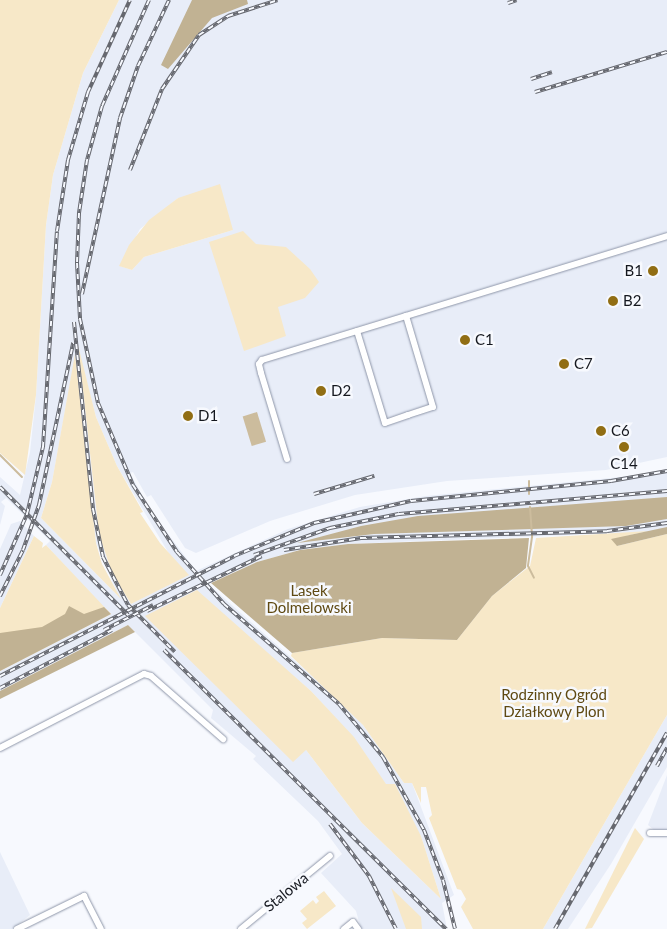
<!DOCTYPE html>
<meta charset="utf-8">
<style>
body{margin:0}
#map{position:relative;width:667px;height:929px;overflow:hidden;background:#f7f9fe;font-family:Lato,sans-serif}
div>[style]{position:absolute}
.built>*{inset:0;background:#e8edf8}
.green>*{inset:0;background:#f7e8c8}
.forest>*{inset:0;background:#c1b293}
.water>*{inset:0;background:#ccbc9d;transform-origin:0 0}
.stream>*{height:2px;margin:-1px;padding:0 1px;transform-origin:1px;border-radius:1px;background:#ccbc9d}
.roads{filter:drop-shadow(0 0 1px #8e96a9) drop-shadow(0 0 1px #8e96a9)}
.minor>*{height:6px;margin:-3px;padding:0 3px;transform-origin:3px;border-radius:3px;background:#fff}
.rail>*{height:4px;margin-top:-2px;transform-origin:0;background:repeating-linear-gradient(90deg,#f7f9fe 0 5.5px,#66686f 0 11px);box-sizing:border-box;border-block:1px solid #66686f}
.dots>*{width:14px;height:14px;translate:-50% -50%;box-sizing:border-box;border:2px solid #f7f9fe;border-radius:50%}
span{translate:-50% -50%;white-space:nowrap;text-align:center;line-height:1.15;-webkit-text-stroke:5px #f7f9fe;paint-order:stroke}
.poi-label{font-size:15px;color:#15181f}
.right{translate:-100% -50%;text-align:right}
.left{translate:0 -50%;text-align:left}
.park-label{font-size:15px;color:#5f4912}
.street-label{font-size:15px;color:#15181f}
</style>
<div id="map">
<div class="built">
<div style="clip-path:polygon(evenodd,119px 0,667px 0,667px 457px,606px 470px,447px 481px,355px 495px,270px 521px,196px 553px,185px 548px,151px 495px,147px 497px,133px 472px,130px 473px,150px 510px,196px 571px,288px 529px,360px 507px,426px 496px,641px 475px,667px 469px,667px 531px,348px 544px,300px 550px,257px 562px,208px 584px,337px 698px,363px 725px,404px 783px,412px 783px,454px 895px,442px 903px,447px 929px,361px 929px,356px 911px,321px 873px,342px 854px,318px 821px,253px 759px,256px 756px,211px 718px,213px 710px,128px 625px,0 691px,0 671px,110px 614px,46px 545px,50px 541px,6px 498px,1px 502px,5px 506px,0 525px,0 477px,20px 495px,30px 452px,36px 395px,46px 225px,53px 175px,83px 73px,119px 0,178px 198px,233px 230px,144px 257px,132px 270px,120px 266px,140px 229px,178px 198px,119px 0,79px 353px,96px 417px,117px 466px,171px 557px,188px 575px,131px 604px,112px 573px,99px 534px,79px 353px,119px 0,75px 357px,96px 543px,119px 597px,41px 518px,52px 482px,75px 357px,119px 0,146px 616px,227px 619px,311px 691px,353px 737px,421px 836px,441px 899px,362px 823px,306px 750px,262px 729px,146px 616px)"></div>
<div style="clip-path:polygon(20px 521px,34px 536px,0 608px,0 549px,11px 524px)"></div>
<div style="clip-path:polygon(667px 715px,667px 767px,611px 864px,568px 929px,543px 929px)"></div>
<div style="clip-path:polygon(667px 775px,667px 830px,654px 830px,648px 825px)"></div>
<div style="clip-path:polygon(0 852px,30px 915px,12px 929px,0 929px)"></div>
</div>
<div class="green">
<div style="clip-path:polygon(0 0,119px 0,83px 73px,53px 175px,46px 225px,36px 395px,25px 475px,0 453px)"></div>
<div style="clip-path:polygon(220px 184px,233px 230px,144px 257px,132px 270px,119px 266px,129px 245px,149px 220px,178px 198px)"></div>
<div style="clip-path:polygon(243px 231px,256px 244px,286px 247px,310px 269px,319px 282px,305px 298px,278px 307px,286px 336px,244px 351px,209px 242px)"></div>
<div style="clip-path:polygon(78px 345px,96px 417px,117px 466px,143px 512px,140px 513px,160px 543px,189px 575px,131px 604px,112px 573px,99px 534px)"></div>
<div style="clip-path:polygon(75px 354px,96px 543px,102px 564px,121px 599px,41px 518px,52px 482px)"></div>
<div style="clip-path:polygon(648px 531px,626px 536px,617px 546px,667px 534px,667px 715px,543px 929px,473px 929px,461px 907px,466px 899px,461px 890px,457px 889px,429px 818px,432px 815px,426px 787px,421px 787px,421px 803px,412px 783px,404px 783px,363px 725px,291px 656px,292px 653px,382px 638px,457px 640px,492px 596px,530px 566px,536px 538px)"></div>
<div style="clip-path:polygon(34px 536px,43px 543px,42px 548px,46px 545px,111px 614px,0 671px,0 608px)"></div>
<div style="clip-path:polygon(197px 590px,311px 691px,354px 737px,386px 784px,395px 784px,421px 836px,441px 899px,362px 823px,306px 750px,293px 762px,145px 616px)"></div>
<div style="clip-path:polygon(635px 828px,644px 839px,592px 928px,585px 929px)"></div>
<div style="clip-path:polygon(391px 888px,421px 917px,422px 929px,406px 929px)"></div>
<div style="clip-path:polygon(324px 891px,336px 906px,307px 929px,302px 923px,307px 919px,300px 911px,313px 900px,316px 904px,319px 901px,316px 897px)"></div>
</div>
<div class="forest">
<div style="clip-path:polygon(192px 0,247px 0,248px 4px,212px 18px,168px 69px,161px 65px)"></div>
<div style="clip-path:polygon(667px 497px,667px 519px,626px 526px,374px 534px,297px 543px,361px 526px,418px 516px)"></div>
<div style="clip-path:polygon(667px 527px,667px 534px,617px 546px,611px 539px)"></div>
<div style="clip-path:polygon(529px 538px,526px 568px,492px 596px,457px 640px,382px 638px,292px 653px,211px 583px,257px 562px,300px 550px,348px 544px)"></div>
<div style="clip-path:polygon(69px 606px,84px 614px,104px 607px,111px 614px,0 671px,0 633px,42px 627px,65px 614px)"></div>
<div style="clip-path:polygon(128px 625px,135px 632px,0 699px,0 691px)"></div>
</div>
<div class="water">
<div style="left:257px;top:412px;width:31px;height:15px;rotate:73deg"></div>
</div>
<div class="stream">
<div style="left:0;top:455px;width:31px;rotate:45deg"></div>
<div style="left:529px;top:487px;width:6px;rotate:-90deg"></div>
<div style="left:529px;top:491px;width:3px;rotate:90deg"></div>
<div style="left:530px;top:507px;width:30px;rotate:86deg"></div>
<div style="left:532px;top:537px;width:29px;rotate:98deg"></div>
<div style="left:528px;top:566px;width:13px;rotate:63deg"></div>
</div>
<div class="roads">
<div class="minor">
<div style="left:357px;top:331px;width:96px;rotate:73.1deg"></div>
<div style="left:385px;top:423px;width:24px;rotate:-19deg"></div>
<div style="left:408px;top:415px;width:26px;rotate:-18deg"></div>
<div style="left:433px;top:407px;width:95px;rotate:-106.5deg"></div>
<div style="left:287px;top:459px;width:90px;rotate:-106.8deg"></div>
<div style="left:261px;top:373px;width:9px;rotate:-103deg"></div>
<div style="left:259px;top:364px;width:5px;rotate:-53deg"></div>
<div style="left:262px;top:360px;width:424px;rotate:-17deg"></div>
<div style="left:0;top:748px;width:162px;rotate:-27.2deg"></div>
<div style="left:144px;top:674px;width:7px;rotate:16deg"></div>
<div style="left:151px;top:676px;width:96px;rotate:41.2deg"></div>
<div style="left:650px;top:833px;width:17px"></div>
<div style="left:17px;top:929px;width:75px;rotate:-26.2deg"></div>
<div style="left:84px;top:896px;width:37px;rotate:63deg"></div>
<div style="left:241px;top:929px;width:115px;rotate:-39.4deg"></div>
<div style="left:344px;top:929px;width:11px;rotate:-38deg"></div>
<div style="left:353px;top:922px;width:9px;rotate:54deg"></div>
</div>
</div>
<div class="rail">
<div style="left:149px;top:0;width:116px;rotate:113.9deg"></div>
<div style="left:102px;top:106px;width:56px;rotate:105.5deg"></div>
<div style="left:87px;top:160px;width:54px;rotate:98.6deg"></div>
<div style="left:79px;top:213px;width:50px;rotate:92.3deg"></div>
<div style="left:77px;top:263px;width:56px;rotate:86.9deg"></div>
<div style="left:80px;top:319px;width:86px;rotate:77.9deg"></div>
<div style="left:98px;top:403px;width:89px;rotate:66.9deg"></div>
<div style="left:133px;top:485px;width:80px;rotate:56.7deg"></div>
<div style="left:177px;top:552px;width:70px;rotate:47.9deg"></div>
<div style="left:224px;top:604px;width:152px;rotate:41deg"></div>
<div style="left:339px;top:704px;width:69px;rotate:50.3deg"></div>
<div style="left:383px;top:757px;width:84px;rotate:60.7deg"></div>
<div style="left:424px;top:830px;width:53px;rotate:69.2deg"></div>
<div style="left:443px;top:880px;width:50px;rotate:76.2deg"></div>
<div style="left:508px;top:3px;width:9px;rotate:-18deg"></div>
<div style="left:531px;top:79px;width:22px;rotate:-18deg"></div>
<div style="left:535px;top:92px;width:138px;rotate:-16.9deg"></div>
<div style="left:130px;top:170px;width:87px;rotate:-68.4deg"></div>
<div style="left:162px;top:89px;width:65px;rotate:-55.6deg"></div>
<div style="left:199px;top:35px;width:35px;rotate:-33deg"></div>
<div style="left:228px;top:16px;width:52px;rotate:-17.7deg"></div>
<div style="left:82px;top:294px;width:180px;rotate:-77.8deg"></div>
<div style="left:120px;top:118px;width:55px;rotate:-70.9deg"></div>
<div style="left:138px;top:66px;width:73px;rotate:-64.8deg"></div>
<div style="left:74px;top:322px;width:188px;rotate:84.2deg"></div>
<div style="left:93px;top:509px;width:49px;rotate:78.2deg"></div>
<div style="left:103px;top:557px;width:54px;rotate:62.5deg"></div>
<div style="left:128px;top:605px;width:66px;rotate:45deg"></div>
<div style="left:0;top:487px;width:181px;rotate:45deg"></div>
<div style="left:314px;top:494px;width:63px;rotate:-16.7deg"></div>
<div style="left:284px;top:550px;width:78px;rotate:-8.9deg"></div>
<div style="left:361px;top:538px;width:246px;rotate:-1.6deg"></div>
<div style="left:607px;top:531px;width:61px;rotate:-7.6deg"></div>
<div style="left:254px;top:555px;width:81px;rotate:-19.6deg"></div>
<div style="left:330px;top:528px;width:70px;rotate:-11.5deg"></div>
<div style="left:399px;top:514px;width:269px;rotate:-4.9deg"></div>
<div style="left:0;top:575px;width:67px;rotate:-66.1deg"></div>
<div style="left:27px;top:514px;width:69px;rotate:-76.6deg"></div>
<div style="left:43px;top:447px;width:216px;rotate:-86.3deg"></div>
<div style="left:57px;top:231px;width:72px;rotate:-81.2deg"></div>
<div style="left:68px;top:160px;width:71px;rotate:-73.6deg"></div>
<div style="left:88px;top:92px;width:101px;rotate:-65.5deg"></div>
<div style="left:0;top:596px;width:51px;rotate:-63.4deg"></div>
<div style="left:23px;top:550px;width:48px;rotate:-70.4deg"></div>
<div style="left:39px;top:505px;width:166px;rotate:-78.1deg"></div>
<div style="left:147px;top:611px;width:127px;rotate:-25.6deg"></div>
<div style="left:104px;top:630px;width:55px;rotate:-27deg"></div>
<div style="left:164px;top:650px;width:397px;rotate:44.7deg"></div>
<div style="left:0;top:676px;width:263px;rotate:-27.1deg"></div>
<div style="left:234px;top:556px;width:87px;rotate:-22.4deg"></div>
<div style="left:314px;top:523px;width:99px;rotate:-12.8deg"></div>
<div style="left:411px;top:501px;width:201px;rotate:-5.7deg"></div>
<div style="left:611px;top:481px;width:57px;rotate:-10.1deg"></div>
<div style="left:0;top:688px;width:126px;rotate:-27.4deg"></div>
<div style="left:657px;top:766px;width:21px;rotate:-61deg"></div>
<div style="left:330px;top:824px;width:65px;rotate:53.1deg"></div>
<div style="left:369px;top:876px;width:59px;rotate:63deg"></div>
<div style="left:555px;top:929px;width:226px;rotate:-60.3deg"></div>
</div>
<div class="dots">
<div style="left:653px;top:271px;background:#916e14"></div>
<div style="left:613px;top:301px;background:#916e14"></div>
<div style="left:465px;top:340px;background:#916e14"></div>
<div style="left:564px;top:364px;background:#916e14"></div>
<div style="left:321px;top:391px;background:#916e14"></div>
<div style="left:188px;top:416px;background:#916e14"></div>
<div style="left:601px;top:431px;background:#916e14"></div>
<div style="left:624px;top:447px;background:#916e14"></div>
</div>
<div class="poi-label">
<span class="right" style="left:643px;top:271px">B1</span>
<span class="left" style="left:623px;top:301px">B2</span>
<span class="left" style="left:475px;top:340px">C1</span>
<span class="left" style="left:574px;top:364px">C7</span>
<span class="left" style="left:331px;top:391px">D2</span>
<span class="left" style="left:198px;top:416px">D1</span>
<span class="left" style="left:611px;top:431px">C6</span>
<span style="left:624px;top:464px">C14</span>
</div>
<div class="park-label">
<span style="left:309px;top:599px">Lasek<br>Dolmelowski</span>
<span style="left:554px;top:703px">Rodzinny Ogród<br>Działkowy Plon</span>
</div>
<div class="street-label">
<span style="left:286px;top:892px;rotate:-39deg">Stalowa</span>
</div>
</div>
